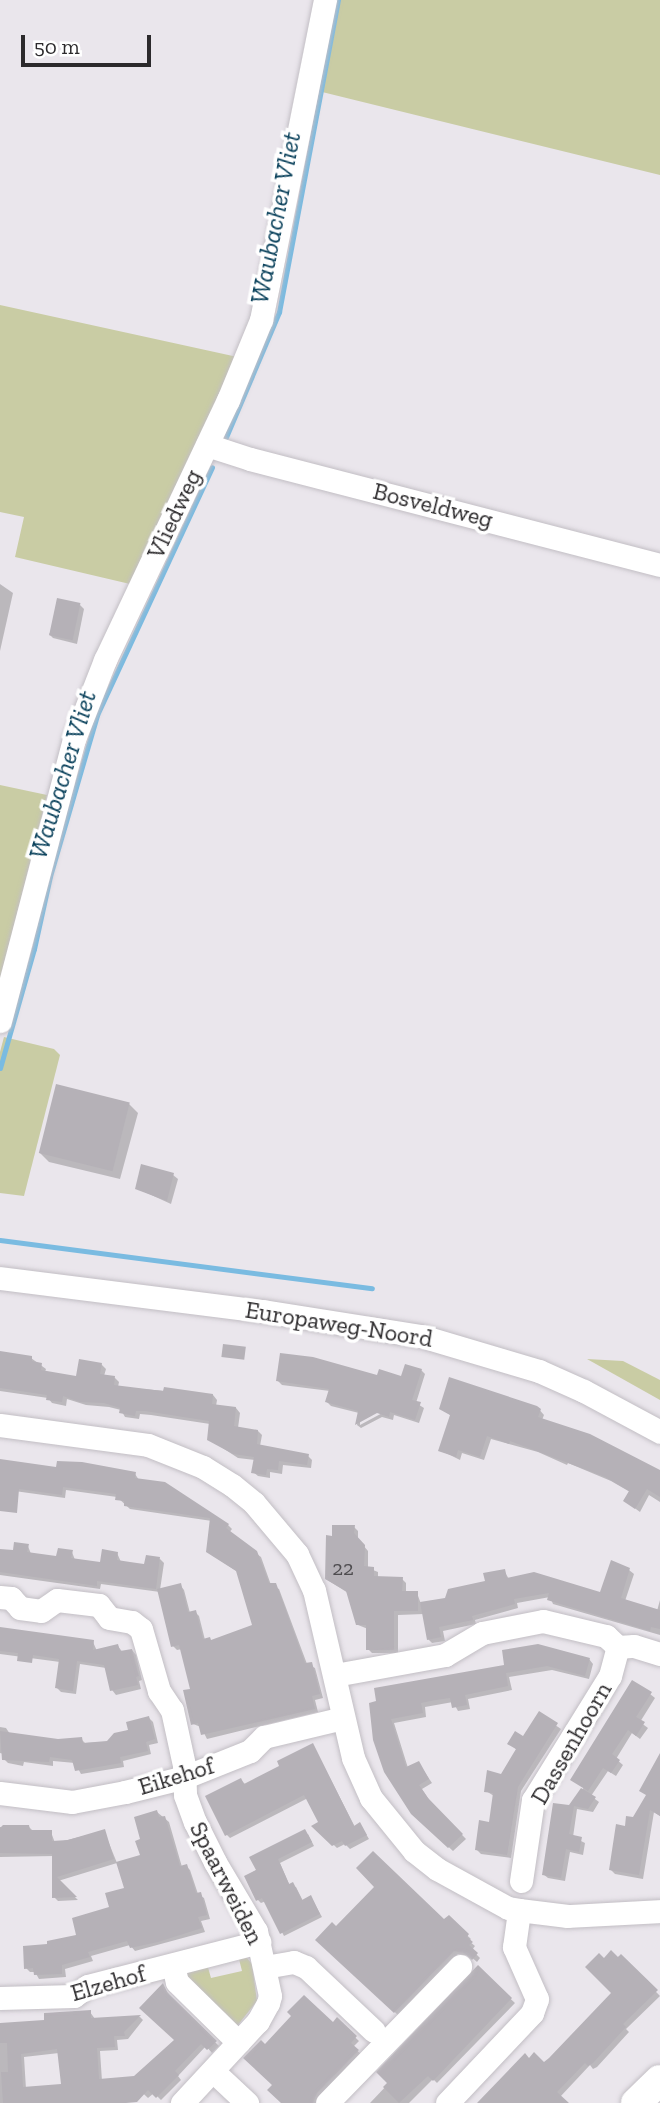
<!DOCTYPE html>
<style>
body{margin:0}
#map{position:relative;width:660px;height:2103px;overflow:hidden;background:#eae6ec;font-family:"Zilla Slab",serif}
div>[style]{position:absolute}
.green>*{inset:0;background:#c9cca4}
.shadow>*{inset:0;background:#0003}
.stream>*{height:5px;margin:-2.5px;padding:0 2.5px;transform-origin:2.5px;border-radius:2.5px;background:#7abbe1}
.building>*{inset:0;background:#b5b1b7;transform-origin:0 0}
.roads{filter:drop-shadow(0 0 2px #c2bec4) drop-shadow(0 0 2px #c2bec4)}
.minor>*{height:23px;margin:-11.5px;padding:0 11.5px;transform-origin:11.5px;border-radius:11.5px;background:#fff}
.major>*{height:30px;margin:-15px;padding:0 15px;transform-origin:15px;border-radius:15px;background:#fff}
span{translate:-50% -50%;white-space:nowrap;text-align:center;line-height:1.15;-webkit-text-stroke:7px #fff;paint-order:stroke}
.number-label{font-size:21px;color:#4e4c4f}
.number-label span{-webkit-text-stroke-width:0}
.street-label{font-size:24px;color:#2c2a2c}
.water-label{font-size:26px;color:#0b425c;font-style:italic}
.scale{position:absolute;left:21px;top:35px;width:130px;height:32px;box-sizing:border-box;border:4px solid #2c2a2c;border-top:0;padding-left:9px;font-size:21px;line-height:24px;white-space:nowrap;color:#2c2a2c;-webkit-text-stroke:5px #fff;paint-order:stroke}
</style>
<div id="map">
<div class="green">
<div style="clip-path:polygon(331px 0,660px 0,660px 175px,314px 90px)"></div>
<div style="clip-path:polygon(0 305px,242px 358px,130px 584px,15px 557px,24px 517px,0 512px)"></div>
<div style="clip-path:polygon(0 785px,47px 795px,0 982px)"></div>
<div style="clip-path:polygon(4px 1037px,54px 1049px,60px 1055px,24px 1196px,0 1193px,0 1052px)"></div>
<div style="clip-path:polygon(587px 1359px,623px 1361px,660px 1380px,660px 1400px)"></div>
<div style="clip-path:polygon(247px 1958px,252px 1964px,257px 2001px,234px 2030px,178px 1971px,207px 1964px,211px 1978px,242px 1971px,239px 1959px)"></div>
</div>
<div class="shadow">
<div style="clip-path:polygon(0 584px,13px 593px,0 651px)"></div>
<div style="clip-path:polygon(80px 605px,84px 609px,77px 644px,53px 638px,49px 634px)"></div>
<div style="clip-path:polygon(129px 1104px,138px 1113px,120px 1179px,49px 1162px,40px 1153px)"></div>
<div style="clip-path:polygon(173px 1175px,178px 1179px,171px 1204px,136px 1188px)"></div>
<div style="clip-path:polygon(0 1352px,31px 1358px,46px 1369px,45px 1372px,77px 1378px,101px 1364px,106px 1369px,104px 1376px,115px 1378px,119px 1382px,118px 1387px,213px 1395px,217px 1400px,216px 1406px,236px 1408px,240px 1413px,238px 1428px,258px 1431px,262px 1435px,260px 1446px,308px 1456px,312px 1460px,311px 1468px,283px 1465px,282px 1474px,270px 1472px,270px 1478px,258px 1476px,253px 1472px,255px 1460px,238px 1458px,209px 1439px,210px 1424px,151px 1415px,140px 1414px,139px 1419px,125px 1417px,121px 1410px,109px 1407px,86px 1405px,67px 1399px,66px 1406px,52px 1403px,48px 1398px,0 1391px)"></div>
<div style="clip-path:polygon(evenodd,421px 1370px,425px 1374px,416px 1403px,424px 1408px,419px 1423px,394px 1415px,393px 1420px,382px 1417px,361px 1428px,357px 1425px,359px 1413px,331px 1406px,327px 1402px,330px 1391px,282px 1385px,278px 1381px,402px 1378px,421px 1370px,384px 1408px,386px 1411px,360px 1425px,360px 1421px,384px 1408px)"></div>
<div style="clip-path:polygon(537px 1407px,544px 1415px,542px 1420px,660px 1472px,660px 1502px,649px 1495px,640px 1512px,625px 1501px,630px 1492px,611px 1481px,568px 1463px,567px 1465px,538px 1452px,491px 1439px,484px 1460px,462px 1453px,460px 1460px,440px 1450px,452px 1416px,441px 1409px)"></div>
<div style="clip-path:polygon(0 1461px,58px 1469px,135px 1474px,139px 1480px,228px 1525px,232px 1529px,229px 1533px,261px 1557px,271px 1585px,279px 1589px,307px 1664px,315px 1668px,323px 1698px,315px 1700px,318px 1712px,207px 1739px,201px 1727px,193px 1724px,192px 1690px,182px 1649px,177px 1650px,173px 1646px,160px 1592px,101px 1584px,100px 1589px,0 1575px,0 1550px,14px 1552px,28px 1546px,31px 1554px,58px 1558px,72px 1552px,75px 1560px,102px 1564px,117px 1553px,121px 1562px,146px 1566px,160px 1559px,164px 1563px,160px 1590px,180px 1585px,184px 1590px,190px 1613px,195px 1612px,199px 1616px,205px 1640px,212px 1642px,254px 1626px,238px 1572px,212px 1555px,212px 1521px,130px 1509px,117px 1497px,66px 1490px,65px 1498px,0 1489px)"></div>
<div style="clip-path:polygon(354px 1527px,358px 1531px,358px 1539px,368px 1551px,368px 1568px,378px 1572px,378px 1578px,402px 1579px,406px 1583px,406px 1593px,417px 1593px,421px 1604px,447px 1599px,487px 1583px,504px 1571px,509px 1579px,601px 1594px,629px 1570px,634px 1574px,625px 1601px,657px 1611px,660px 1600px,660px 1635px,553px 1604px,550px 1597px,517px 1603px,518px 1608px,475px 1620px,476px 1624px,443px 1631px,445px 1641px,432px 1643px,428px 1639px,424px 1614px,398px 1615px,398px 1653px,372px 1653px,368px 1649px,368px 1629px,358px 1625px,348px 1593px,326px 1579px,334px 1537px)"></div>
<div style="clip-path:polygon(0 1629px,93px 1642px,97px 1651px,118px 1646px,123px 1653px,132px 1650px,136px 1655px,142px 1680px,139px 1681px,141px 1689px,116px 1695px,112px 1690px,106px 1668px,80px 1664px,76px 1694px,61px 1692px,57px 1688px,60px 1662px,0 1654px)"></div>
<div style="clip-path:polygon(589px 1659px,593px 1664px,589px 1679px,552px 1670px,509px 1677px,512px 1690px,468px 1699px,470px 1709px,458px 1711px,453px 1702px,425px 1707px,426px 1717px,394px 1723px,408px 1768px,422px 1768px,432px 1783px,422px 1789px,432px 1804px,466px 1839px,453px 1851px,412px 1813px,376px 1689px)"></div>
<div style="clip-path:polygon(650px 1694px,655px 1698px,640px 1722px,648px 1728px,640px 1739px,632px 1733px,616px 1759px,623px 1765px,616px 1776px,608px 1771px,591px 1796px,599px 1802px,593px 1812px,577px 1809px,573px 1837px,585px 1843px,583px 1855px,570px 1852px,565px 1881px,548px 1878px,543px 1874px,570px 1807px)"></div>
<div style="clip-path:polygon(539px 1714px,561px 1729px,521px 1791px,511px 1858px,481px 1854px,477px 1850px,490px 1824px,494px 1796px,486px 1791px,502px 1776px,517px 1750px,510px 1744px,524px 1739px)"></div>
<div style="clip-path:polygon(149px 1718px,153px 1722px,158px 1743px,149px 1745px,151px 1754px,123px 1761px,124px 1767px,81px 1774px,75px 1763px,53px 1761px,53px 1766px,24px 1762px,23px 1766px,8px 1763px,4px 1759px,4px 1754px,0 1753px,0 1727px,6px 1728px,10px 1734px,58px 1741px,81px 1739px,85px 1743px,107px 1742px)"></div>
<div style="clip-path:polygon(313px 1745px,355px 1827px,360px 1824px,369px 1839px,350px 1849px,345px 1844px,337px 1848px,314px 1826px,320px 1823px,308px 1798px,230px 1838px,226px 1834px,241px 1780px,246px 1785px,282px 1766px)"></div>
<div style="clip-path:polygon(660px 1758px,660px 1816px,654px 1812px,643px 1879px,615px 1874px,611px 1870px,626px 1828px,648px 1796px,641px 1790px)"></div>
<div style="clip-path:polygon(157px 1812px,169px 1822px,182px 1867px,186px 1866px,190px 1870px,198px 1894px,204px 1898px,210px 1919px,201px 1921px,205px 1932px,135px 1951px,130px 1945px,91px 1956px,93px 1961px,65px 1969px,66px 1977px,39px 1979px,35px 1972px,30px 1972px,26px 1968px,48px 1946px,79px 1936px,111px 1908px,126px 1889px,142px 1856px,143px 1840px)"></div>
<div style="clip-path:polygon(0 1827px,29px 1827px,33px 1831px,51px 1832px,55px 1843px,104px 1831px,117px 1863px,58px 1881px,78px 1900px,58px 1901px,54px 1897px,54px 1856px,0 1857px)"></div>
<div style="clip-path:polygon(308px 1834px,314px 1846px,280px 1863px,290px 1886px,296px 1887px,303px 1901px,311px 1897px,322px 1917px,284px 1936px,266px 1901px,261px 1903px,258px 1900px,246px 1877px)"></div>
<div style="clip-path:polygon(449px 1918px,471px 1939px,469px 1941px,475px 1946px,472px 1950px,480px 1958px,477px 1962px,470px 1956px,458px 1954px,399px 2016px,318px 1940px,336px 1928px,444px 1922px)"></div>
<div style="clip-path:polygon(621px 1956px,660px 1996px,626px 2029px,629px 2032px,597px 2067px,593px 2069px,590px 2065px,560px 2097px,567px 2103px,488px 2103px,529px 2060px,544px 2064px,613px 1993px,604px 1961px)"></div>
<div style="clip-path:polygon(478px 1968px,515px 2003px,437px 2083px,433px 2079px,409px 2103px,370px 2103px,389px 2083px)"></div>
<div style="clip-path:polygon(163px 1985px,171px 1998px,219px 2046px,212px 2053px,206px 2046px,178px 2076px,181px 2080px,161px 2100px,154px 2093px,148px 2098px,131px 2082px,177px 2040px)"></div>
<div style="clip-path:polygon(evenodd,90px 2012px,95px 2019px,140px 2017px,143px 2020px,128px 2039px,117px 2040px,118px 2050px,100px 2051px,102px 2081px,126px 2103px,0 2103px,0 2025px,46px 2022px,90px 2012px,59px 2053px,63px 2085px,26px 2089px,24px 2057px,59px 2053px)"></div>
<div style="clip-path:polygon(337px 2020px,359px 2041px,353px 2047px,361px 2054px,318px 2103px,284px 2103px,274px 2085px,265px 2046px,333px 2025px)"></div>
</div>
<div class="stream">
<div style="left:226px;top:437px;width:136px;rotate:-67deg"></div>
<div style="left:279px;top:312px;width:318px;rotate:-79.3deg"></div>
<div style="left:0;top:1068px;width:124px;rotate:-74.1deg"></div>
<div style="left:34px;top:949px;width:75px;rotate:-77.6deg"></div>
<div style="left:50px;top:876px;width:168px;rotate:-73.7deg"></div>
<div style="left:97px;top:715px;width:273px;rotate:-65.1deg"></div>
<div style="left:0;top:1240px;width:375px;rotate:7.4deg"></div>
</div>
<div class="building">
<div style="left:57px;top:598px;width:24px;height:38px;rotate:12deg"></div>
<div style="left:56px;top:1084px;width:76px;height:71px;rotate:14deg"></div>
<div style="clip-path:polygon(141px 1164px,174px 1173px,167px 1201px,135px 1189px)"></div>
<div style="left:223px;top:1344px;width:23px;height:13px;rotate:7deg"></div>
<div style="clip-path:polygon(0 1351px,32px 1356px,32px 1361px,42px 1363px,41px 1370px,76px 1376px,79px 1359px,102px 1363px,100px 1374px,115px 1376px,114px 1385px,163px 1391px,164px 1387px,213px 1394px,212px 1404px,236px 1407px,234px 1426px,258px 1430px,257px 1444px,309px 1454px,307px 1465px,279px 1461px,278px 1470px,267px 1469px,266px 1475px,251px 1473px,254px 1457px,233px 1454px,207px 1440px,209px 1421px,145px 1411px,136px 1411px,135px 1416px,119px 1413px,120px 1408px,104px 1403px,80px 1402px,63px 1396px,62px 1402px,46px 1400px,47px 1395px,0 1388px)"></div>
<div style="clip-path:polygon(280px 1353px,313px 1357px,377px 1375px,379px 1369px,401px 1376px,405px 1364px,422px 1369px,412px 1400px,421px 1402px,415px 1420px,390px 1412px,389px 1417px,377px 1413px,355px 1425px,358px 1411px,325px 1402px,329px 1389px,276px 1381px)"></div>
<div style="clip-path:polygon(449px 1377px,537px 1406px,541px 1409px,538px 1417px,590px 1434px,660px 1470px,660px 1497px,647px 1489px,635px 1509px,623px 1501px,629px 1491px,605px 1477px,510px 1441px,509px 1444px,487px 1436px,480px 1457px,458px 1450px,456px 1457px,438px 1451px,450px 1415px,439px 1409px)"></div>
<div style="clip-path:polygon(0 1459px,56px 1467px,57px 1461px,82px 1462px,136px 1472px,135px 1478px,165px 1482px,229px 1524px,226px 1528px,257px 1551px,269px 1583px,276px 1583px,305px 1663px,312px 1662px,320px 1694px,312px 1696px,315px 1709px,201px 1735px,198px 1723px,191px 1725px,183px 1690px,190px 1689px,179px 1645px,171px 1647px,157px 1589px,181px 1583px,188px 1612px,196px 1610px,203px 1639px,210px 1637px,211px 1640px,252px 1625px,236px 1571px,206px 1552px,210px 1518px,124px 1506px,124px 1501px,115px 1500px,116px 1494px,63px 1487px,62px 1495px,19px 1489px,17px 1513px,0 1511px)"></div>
<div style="clip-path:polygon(332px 1525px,355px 1525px,354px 1533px,365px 1545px,364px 1566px,374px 1567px,374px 1576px,403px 1577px,402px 1591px,418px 1591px,418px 1611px,394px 1611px,394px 1650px,366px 1650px,366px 1625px,356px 1625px,346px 1591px,325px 1579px,326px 1535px,332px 1536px)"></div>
<div style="clip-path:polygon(14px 1542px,29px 1544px,27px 1552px,56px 1556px,58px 1548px,73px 1550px,71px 1558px,100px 1562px,102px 1549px,118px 1552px,117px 1560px,130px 1562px,144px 1564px,146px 1555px,160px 1557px,156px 1589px,97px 1581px,97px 1586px,0 1572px,0 1549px,13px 1550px)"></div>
<div style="clip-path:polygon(611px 1560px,630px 1568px,621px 1598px,660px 1610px,660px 1629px,651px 1627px,650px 1631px,547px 1600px,549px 1593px,514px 1599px,515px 1604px,472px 1616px,473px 1620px,439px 1627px,441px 1637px,427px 1640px,420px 1602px,445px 1598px,448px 1589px,485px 1581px,483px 1573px,505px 1569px,507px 1578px,534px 1572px,600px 1592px)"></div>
<div style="clip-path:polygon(0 1627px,94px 1640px,93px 1650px,118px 1644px,120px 1651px,132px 1649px,139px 1676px,136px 1677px,138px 1685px,110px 1691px,104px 1665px,77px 1661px,73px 1691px,55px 1688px,59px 1659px,33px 1655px,32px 1663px,17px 1661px,18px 1653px,0 1651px)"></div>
<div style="clip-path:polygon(538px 1644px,590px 1658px,585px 1676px,547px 1666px,506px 1673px,508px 1686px,465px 1695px,467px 1705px,452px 1708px,450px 1698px,436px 1700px,421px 1703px,423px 1713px,391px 1719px,406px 1767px,419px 1761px,429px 1779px,419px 1785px,428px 1798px,463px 1834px,448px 1848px,411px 1814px,384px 1772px,373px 1740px,369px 1703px,376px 1701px,374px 1688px,504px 1665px,502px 1650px)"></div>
<div style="clip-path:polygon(632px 1680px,652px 1692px,636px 1717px,645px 1722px,636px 1736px,628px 1730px,612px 1754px,620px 1760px,611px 1773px,603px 1768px,588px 1791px,570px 1780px)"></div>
<div style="clip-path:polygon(539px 1711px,558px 1723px,518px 1787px,507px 1855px,475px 1850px,479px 1820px,489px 1822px,493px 1793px,484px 1792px,487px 1770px,501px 1774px,516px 1749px,507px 1744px,515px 1731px,523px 1736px)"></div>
<div style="clip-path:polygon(149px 1716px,155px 1739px,146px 1742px,148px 1751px,120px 1757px,121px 1763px,75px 1771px,72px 1760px,50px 1757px,49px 1762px,2px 1760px,0 1731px,58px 1739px,82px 1737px,83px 1743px,107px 1741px,114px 1733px,128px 1730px,126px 1722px)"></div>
<div style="clip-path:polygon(313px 1743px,354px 1826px,360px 1822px,367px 1835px,345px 1846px,342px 1841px,332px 1846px,311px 1826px,318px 1822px,304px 1795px,225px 1836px,205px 1796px,241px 1778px,244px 1784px,279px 1766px,277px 1761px)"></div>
<div style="clip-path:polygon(660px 1753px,660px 1816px,650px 1810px,639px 1875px,609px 1870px,616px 1824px,625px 1826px,626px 1816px,633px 1817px,646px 1795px,639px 1791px)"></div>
<div style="clip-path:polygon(581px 1788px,596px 1797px,588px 1809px,574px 1806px,569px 1834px,582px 1837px,579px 1852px,566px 1849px,561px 1878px,542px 1875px,553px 1803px,569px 1805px)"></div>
<div style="clip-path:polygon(157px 1810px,159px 1817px,165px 1816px,180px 1866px,187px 1864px,196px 1893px,201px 1892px,207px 1915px,198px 1917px,202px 1928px,158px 1942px,130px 1948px,127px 1941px,88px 1952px,90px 1957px,62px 1965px,62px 1974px,34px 1975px,33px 1968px,24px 1969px,23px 1946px,47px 1944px,47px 1941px,76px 1935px,72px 1918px,109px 1907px,105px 1893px,124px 1888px,116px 1862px,140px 1855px,135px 1841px,140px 1839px,134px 1817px)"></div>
<div style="clip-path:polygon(3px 1825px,29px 1825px,30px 1830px,52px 1830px,52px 1841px,68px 1840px,105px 1829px,114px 1859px,57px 1877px,77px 1897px,52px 1898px,52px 1854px,0 1853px,0 1828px)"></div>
<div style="clip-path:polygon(305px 1829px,312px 1842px,278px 1859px,289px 1884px,293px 1882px,302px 1900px,311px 1895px,320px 1914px,280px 1934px,262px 1898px,256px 1901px,244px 1876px,256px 1870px,249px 1857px)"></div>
<div style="clip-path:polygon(373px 1851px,444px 1919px,449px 1915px,469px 1934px,467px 1937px,473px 1942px,469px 1945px,478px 1953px,472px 1960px,464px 1953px,454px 1951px,394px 2013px,315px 1940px,332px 1922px,336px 1926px,374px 1887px,356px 1868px)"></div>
<div style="clip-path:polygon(611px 1950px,618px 1957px,621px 1954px,658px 1990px,623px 2024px,626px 2027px,593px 2063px,588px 2066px,585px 2063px,557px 2092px,569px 2103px,477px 2103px,525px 2053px,529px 2058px,534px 2052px,544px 2062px,549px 2058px,611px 1993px,585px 1967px,599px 1953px,604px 1958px)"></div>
<div style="clip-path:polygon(478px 1965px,512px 1998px,433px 2081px,428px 2076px,399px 2103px,383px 2087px,387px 2083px,376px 2072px)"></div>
<div style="clip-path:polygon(evenodd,163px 1983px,167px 1992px,217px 2041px,207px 2050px,201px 2044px,175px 2071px,179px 2075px,156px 2098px,148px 2090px,137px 2102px,126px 2103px,3px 2103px,1px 2072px,8px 2072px,7px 2043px,0 2043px,0 2023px,44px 2020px,44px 2013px,91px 2010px,91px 2018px,141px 2015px,124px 2032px,125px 2036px,114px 2036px,115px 2047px,97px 2048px,99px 2079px,134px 2076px,174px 2040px,139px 2008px,163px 1983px,57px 2049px,61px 2084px,23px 2087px,21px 2054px,57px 2049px)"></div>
<div style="clip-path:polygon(304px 1995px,333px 2022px,337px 2017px,357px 2036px,351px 2043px,359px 2050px,317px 2093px,313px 2103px,281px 2103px,267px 2090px,272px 2085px,243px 2058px,261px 2040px,265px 2044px,291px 2016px,287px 2012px)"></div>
</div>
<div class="roads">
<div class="minor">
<div style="left:207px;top:445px;width:45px;rotate:18deg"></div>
<div style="left:250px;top:459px;width:423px;rotate:14.5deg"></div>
<div style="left:0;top:1021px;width:292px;rotate:-75.3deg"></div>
<div style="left:74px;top:739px;width:85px;rotate:-68.6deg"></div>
<div style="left:105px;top:660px;width:288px;rotate:-64.7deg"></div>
<div style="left:228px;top:400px;width:87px;rotate:-67.6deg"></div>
<div style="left:261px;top:320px;width:326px;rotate:-78.7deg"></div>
<div style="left:0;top:1278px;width:265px;rotate:7.2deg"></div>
<div style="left:263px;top:1311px;width:160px;rotate:9deg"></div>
<div style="left:421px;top:1336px;width:123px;rotate:16.5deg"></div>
<div style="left:539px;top:1371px;width:49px;rotate:24deg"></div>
<div style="left:584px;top:1391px;width:86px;rotate:28.3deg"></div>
<div style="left:0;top:1425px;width:149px;rotate:7.7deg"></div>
<div style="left:148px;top:1445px;width:59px;rotate:21.8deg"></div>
<div style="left:203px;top:1467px;width:34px;rotate:32deg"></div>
<div style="left:232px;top:1485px;width:28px;rotate:39deg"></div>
<div style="left:254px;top:1503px;width:67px;rotate:49.9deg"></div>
<div style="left:297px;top:1554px;width:40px;rotate:65deg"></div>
<div style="left:314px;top:1590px;width:172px;rotate:76.9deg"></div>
<div style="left:353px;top:1758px;width:44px;rotate:65.8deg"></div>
<div style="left:371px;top:1798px;width:68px;rotate:50.9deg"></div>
<div style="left:414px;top:1851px;width:29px;rotate:38deg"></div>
<div style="left:437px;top:1869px;width:81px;rotate:28.8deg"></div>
<div style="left:508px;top:1908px;width:11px;rotate:10deg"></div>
<div style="left:519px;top:1910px;width:49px;rotate:7deg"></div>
<div style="left:568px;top:1916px;width:92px;rotate:-3.1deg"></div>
<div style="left:0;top:1597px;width:11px;rotate:5deg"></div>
<div style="left:11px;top:1598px;width:13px;rotate:48deg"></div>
<div style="left:20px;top:1608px;width:21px;rotate:8deg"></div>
<div style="left:41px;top:1611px;width:19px;rotate:-35deg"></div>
<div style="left:57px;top:1600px;width:42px;rotate:6.8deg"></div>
<div style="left:99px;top:1605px;width:16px;rotate:52deg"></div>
<div style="left:109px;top:1618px;width:23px;rotate:10deg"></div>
<div style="left:132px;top:1622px;width:11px;rotate:38deg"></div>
<div style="left:141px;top:1629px;width:65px;rotate:73.8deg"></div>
<div style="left:159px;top:1691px;width:23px;rotate:56deg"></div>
<div style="left:172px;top:1710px;width:56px;rotate:77.7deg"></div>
<div style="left:184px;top:1765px;width:30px;rotate:88deg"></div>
<div style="left:185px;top:1795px;width:29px;rotate:70deg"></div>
<div style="left:195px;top:1822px;width:45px;rotate:63.4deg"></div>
<div style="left:215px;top:1862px;width:80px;rotate:59.3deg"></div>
<div style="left:256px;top:1931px;width:66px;rotate:77.8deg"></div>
<div style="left:270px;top:1996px;width:7px;rotate:106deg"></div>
<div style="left:268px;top:2003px;width:21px;rotate:119deg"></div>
<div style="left:258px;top:2021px;width:112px;rotate:132.8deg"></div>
<div style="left:335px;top:1675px;width:112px;rotate:-10.3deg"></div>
<div style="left:445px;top:1655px;width:43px;rotate:-30.7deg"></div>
<div style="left:482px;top:1633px;width:62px;rotate:-11.1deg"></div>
<div style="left:543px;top:1621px;width:65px;rotate:13.4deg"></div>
<div style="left:606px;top:1636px;width:16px;rotate:43deg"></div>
<div style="left:618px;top:1647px;width:16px;rotate:-4deg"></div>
<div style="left:634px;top:1646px;width:27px;rotate:17deg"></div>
<div style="left:0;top:1793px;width:73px;rotate:7.1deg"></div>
<div style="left:72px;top:1802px;width:54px;rotate:-10.7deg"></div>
<div style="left:125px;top:1792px;width:62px;rotate:-14deg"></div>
<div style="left:185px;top:1777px;width:70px;rotate:-21.8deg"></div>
<div style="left:250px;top:1751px;width:20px;rotate:-45deg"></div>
<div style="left:264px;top:1737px;width:81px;rotate:-13.5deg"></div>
<div style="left:521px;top:1881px;width:82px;rotate:-81.6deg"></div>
<div style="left:533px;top:1800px;width:146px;rotate:-58.2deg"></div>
<div style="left:610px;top:1676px;width:30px;rotate:-75deg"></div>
<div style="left:173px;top:1965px;width:17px;rotate:77deg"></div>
<div style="left:177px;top:1982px;width:86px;rotate:44.5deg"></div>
<div style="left:265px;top:1967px;width:29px;rotate:-10deg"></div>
<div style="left:294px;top:1962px;width:13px;rotate:23deg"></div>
<div style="left:306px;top:1967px;width:93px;rotate:43.3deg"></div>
<div style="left:0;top:1998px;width:74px;rotate:-1.5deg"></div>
<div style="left:74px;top:1996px;width:17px;rotate:-36deg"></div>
<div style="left:88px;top:1986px;width:177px;rotate:-14.4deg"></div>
<div style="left:213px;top:2071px;width:47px;rotate:43.3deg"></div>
<div style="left:327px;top:2103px;width:191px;rotate:-45.8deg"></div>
<div style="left:447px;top:2103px;width:124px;rotate:-46.6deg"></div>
<div style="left:532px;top:2013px;width:15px;rotate:-70deg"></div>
<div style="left:537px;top:1999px;width:57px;rotate:-113.9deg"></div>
<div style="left:514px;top:1947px;width:37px;rotate:-82deg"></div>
</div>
<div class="major">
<div style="left:636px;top:2103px;width:33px;rotate:-44deg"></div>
</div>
</div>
<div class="number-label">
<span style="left:343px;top:1568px">22</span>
</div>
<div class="street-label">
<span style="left:433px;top:505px;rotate:14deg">Bosveldweg</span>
<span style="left:174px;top:514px;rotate:-65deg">Vliedweg</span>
<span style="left:339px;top:1324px;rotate:9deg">Europaweg-Noord</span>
<span style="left:571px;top:1743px;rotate:-60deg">Dassenhoorn</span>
<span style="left:176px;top:1776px;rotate:-17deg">Eikehof</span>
<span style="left:227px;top:1883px;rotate:63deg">Spaarweiden</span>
<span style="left:108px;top:1983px;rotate:-16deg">Elzehof</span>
</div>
<div class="water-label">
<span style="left:276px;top:218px;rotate:-79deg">Waubacher Vliet</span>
<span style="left:63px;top:775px;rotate:-73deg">Waubacher Vliet</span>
</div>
<div class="scale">50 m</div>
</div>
